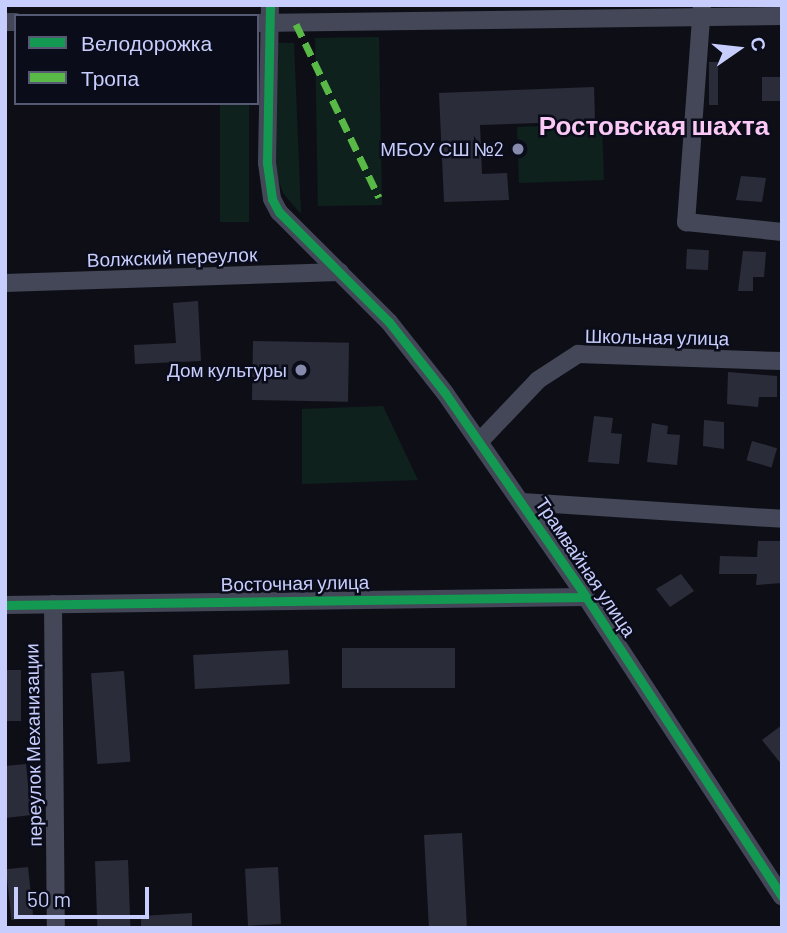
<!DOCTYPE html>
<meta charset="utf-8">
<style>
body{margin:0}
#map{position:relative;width:787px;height:933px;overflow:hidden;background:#0e0f16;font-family:Barlow,sans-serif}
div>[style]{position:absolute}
.green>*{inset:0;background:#0f211d;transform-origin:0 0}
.building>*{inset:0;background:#2b2c3a;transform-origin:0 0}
.minor>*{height:18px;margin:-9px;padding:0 9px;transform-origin:9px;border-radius:9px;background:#434757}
.quiet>*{height:7px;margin-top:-3.5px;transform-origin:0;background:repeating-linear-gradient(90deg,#58b947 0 14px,transparent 0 21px)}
.cycleway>*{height:9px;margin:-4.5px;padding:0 4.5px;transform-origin:4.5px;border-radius:4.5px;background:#139951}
.dots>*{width:19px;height:19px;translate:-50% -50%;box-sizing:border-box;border:4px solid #0b0c1a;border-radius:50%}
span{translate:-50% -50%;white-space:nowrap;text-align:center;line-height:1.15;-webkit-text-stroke:5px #0b0c1a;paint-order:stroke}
.poi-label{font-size:19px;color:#c7cdfc}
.right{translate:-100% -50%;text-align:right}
.street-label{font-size:19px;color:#c7cdfc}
.district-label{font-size:26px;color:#fcc9f6;font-weight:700}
.frame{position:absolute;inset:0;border:7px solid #c7cdfc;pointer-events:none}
.legend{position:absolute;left:14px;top:14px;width:245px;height:91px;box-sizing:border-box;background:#0b0c1a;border:2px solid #565974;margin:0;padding:9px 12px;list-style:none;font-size:21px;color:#c7cdfc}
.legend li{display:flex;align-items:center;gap:14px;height:35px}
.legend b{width:35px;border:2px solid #565974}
.north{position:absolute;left:703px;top:14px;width:70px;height:70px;-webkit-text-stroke:5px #0b0c1a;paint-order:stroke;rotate:76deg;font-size:19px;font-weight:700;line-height:28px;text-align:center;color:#c7cdfc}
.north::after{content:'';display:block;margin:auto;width:24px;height:32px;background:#c7cdfc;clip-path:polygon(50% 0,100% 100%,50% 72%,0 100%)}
.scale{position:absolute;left:14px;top:887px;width:135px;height:32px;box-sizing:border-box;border:4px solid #c7cdfc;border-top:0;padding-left:9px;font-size:21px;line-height:24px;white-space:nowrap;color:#c7cdfc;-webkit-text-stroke:5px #0b0c1a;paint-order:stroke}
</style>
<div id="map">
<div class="green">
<div style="left:379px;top:37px;width:168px;height:64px;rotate:89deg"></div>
<div style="clip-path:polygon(274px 43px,294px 43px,301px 214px,283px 193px,275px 170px)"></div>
<div style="left:220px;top:103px;width:29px;height:119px"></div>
<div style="left:602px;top:124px;width:56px;height:85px;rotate:88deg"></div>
<div style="clip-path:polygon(383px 406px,418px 480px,302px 484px,302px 409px)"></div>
</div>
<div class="building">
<div style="left:709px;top:62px;width:9px;height:43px"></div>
<div style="left:782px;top:77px;width:24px;height:20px;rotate:90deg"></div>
<div style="clip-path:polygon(594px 87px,595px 121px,480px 125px,482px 174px,507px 173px,509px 200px,444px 202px,439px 93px)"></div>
<div style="clip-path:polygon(741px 176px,766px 178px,762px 202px,736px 200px)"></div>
<div style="left:687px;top:249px;width:22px;height:20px;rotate:3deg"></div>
<div style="clip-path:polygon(743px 251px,766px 252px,764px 277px,753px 277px,753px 291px,738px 291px)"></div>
<div style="clip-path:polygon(198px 301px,201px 361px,135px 364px,134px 345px,176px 343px,173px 303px)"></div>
<div style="left:253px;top:341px;width:96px;height:59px;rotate:1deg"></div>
<div style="clip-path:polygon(728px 372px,777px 376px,777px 397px,759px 397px,758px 407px,727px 404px)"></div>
<div style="clip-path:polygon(594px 416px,613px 418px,611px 433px,622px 434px,619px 464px,588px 462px)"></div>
<div style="clip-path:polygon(704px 420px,724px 422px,724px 449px,703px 446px)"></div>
<div style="clip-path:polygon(652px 423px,668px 426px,667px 434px,680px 435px,677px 465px,647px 462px)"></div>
<div style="left:752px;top:441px;width:26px;height:20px;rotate:16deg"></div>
<div style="clip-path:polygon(758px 541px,782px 541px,782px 583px,756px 585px,757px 574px,719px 574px,720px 556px,757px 557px)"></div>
<div style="clip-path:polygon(681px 574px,694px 591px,670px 607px,656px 589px)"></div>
<div style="left:342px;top:648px;width:113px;height:40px"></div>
<div style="left:288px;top:650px;width:34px;height:95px;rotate:87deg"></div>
<div style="left:5px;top:670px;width:16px;height:51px"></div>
<div style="left:124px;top:671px;width:91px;height:33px;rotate:86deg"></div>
<div style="clip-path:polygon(782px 725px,782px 765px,762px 740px)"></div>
<div style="clip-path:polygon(26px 764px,31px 815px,5px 818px,5px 766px)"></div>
<div style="left:462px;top:833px;width:95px;height:38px;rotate:87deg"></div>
<div style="left:128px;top:860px;width:68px;height:33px;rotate:88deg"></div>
<div style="left:28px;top:867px;width:51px;height:22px;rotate:84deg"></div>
<div style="left:278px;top:867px;width:57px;height:33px;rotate:87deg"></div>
<div style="clip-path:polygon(192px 913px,192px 928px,141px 928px,141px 916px)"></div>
</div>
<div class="minor">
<div style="left:270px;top:5px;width:158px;rotate:91.1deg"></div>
<div style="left:267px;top:163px;width:36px;rotate:82deg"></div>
<div style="left:272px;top:199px;width:15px;rotate:62deg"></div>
<div style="left:279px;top:212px;width:156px;rotate:45deg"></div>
<div style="left:389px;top:322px;width:90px;rotate:51.7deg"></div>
<div style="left:445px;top:393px;width:248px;rotate:55.3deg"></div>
<div style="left:586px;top:597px;width:358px;rotate:56.8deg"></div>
<div style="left:702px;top:5px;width:218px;rotate:94.2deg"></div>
<div style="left:686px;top:222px;width:97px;rotate:5.9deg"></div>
<div style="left:5px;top:22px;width:11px"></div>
<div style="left:257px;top:23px;width:525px;rotate:-0.76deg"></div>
<div style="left:5px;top:283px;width:335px;rotate:-1.9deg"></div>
<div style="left:480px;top:441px;width:84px;rotate:-46.4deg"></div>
<div style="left:538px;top:380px;width:48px;rotate:-33deg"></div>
<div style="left:578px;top:354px;width:204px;rotate:2deg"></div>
<div style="left:522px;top:502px;width:261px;rotate:3.7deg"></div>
<div style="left:53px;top:604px;width:324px;rotate:89.5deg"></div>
<div style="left:5px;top:605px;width:581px;rotate:-0.79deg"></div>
</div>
<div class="quiet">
<div style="left:296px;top:24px;width:192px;rotate:64.4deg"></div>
</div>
<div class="cycleway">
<div style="left:270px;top:5px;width:158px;rotate:91.1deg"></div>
<div style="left:267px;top:163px;width:36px;rotate:82deg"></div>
<div style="left:272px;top:199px;width:15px;rotate:62deg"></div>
<div style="left:279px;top:212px;width:156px;rotate:45deg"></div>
<div style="left:389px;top:322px;width:90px;rotate:51.7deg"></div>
<div style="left:445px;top:393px;width:248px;rotate:55.3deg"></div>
<div style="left:586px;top:597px;width:358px;rotate:56.8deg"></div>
<div style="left:5px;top:605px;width:581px;rotate:-0.79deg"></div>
</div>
<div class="dots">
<div style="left:518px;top:149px;background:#868aac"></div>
<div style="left:301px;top:370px;background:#868aac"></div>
</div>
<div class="poi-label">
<span class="right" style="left:504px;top:149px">МБОУ СШ №2</span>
<span class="right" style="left:287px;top:370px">Дом культуры</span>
</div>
<div class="street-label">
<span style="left:172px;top:257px;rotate:-2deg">Волжский переулок</span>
<span style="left:657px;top:337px;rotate:1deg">Школьная улица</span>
<span style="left:586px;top:567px;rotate:56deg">Трамвайная улица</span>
<span style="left:295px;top:583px;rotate:-1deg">Восточная улица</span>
<span style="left:33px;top:745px;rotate:-91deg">переулок Механизации</span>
</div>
<div class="district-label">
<span style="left:654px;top:125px">Ростовская шахта</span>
</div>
<div class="frame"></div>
<ul class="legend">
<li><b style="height:9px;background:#139951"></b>Велодорожка</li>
<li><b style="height:9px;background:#58b947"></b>Тропа</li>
</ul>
<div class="north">С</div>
<div class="scale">50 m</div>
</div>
